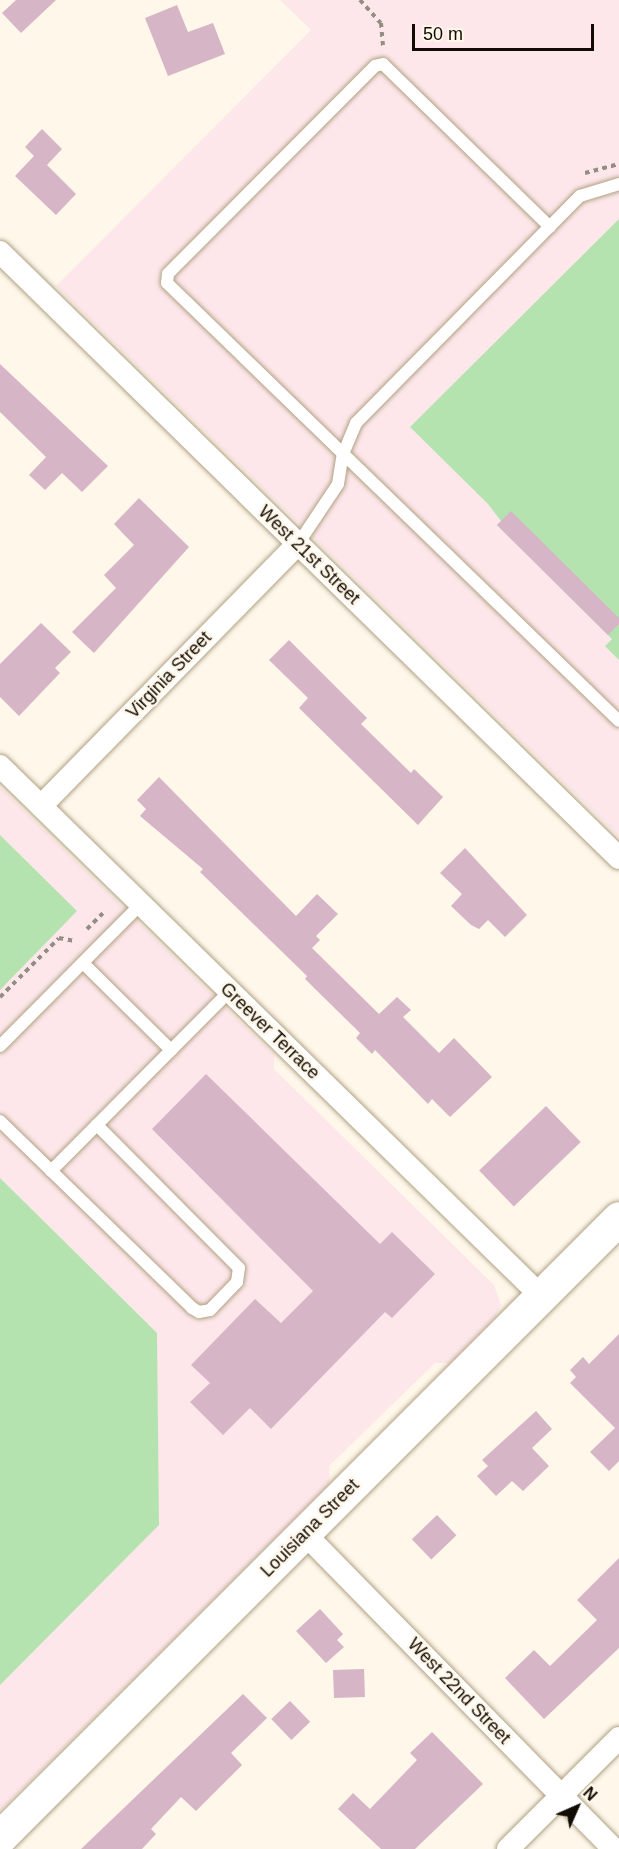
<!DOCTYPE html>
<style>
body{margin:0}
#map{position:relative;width:619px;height:1849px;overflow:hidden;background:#fef7ea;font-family:Helvetica,sans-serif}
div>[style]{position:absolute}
.education>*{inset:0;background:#fde7ea}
.green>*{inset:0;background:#b4e3af}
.building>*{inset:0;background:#d6b5c7;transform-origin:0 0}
.path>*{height:4px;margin-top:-2px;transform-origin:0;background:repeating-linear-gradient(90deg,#938d82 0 4.5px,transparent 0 9px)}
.roads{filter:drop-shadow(0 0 2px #b1a184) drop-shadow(0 0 2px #b1a184)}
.service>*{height:12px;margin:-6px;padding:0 6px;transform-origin:6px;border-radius:6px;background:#fff}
.minor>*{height:22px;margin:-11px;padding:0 11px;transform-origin:11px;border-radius:11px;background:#fff}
.secondary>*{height:33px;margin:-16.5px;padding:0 16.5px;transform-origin:16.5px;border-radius:16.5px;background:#fff}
span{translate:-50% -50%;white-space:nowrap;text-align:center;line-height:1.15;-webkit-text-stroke:5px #fef7ea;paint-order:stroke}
.street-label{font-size:18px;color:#110b03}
.north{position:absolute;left:547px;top:1777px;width:60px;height:60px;-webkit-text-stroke:4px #fef7ea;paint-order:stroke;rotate:45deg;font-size:16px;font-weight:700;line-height:24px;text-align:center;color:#110b03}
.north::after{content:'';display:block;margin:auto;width:21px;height:27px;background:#110b03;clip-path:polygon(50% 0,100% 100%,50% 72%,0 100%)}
.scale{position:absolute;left:412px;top:24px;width:182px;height:27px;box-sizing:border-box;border:3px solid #110b03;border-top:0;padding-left:8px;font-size:18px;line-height:21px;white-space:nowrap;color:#110b03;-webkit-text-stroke:4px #fef7ea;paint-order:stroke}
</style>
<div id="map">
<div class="education">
<div style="clip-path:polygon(280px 0,619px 0,619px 837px,56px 286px,311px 30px)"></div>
<div style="clip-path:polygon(0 787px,274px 1055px,274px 1069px,494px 1285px,501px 1305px,493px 1320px,450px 1363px,435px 1363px,329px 1466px,330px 1483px,0 1811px)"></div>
</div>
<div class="green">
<div style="clip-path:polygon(619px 219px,619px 660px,605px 646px,612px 639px,497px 525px,501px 521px,488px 504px,410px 427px)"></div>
<div style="clip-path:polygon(0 835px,77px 911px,0 990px)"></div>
<div style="clip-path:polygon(0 1178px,157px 1333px,159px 1525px,0 1685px)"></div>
</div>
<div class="building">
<div style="clip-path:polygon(16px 0,56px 0,21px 33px,2px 13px)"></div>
<div style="clip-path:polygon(177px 5px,188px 32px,213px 23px,225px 54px,168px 76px,145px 18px)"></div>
<div style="clip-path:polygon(42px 129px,62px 149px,47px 165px,76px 194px,56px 215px,15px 176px,34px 156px,25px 147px)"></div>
<div style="clip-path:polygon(0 364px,108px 466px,82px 492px,62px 473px,45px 490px,29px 475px,46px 457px,0 412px)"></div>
<div style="clip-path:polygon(139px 498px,189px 547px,94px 653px,72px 632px,116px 588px,104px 575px,134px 545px,114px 524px)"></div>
<div style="clip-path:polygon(511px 511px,619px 618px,619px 624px,608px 635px,497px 525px)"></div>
<div style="clip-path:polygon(41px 623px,71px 652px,55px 668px,60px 673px,19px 716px,0 697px,0 664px)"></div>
<div style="clip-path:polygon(289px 640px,367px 718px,361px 724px,411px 773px,414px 769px,443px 797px,418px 825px,299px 708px,308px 698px,269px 660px)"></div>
<div style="clip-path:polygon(159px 777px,296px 916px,317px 894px,338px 914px,316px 936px,320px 940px,312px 948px,379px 1014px,397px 997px,411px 1010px,403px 1017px,439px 1053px,454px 1038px,492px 1077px,450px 1117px,432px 1099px,428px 1104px,375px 1050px,372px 1054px,356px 1038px,360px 1033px,305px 979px,307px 976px,200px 872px,203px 869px,140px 816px,146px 809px,137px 800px)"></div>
<div style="clip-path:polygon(465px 848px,527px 915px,505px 937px,488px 920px,479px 929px,471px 925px,451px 906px,462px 894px,440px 873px)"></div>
<div style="clip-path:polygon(206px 1074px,380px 1244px,392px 1232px,435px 1274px,392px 1318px,385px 1312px,271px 1429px,250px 1408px,223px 1435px,190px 1402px,210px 1383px,191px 1365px,255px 1299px,281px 1323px,313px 1291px,152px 1129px)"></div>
<div style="left:546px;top:1106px;width:50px;height:93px;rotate:46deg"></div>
<div style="clip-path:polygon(619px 1334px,619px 1461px,609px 1471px,590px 1452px,615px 1428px,570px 1383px,576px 1377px,570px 1370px,583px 1357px,589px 1364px)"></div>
<div style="clip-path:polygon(536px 1411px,552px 1429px,532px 1448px,549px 1466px,523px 1491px,512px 1481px,496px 1496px,477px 1476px,488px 1466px,482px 1460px)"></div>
<div style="left:437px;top:1515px;width:28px;height:35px;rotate:46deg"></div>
<div style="clip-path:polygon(619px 1558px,619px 1648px,544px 1719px,505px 1678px,534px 1650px,550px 1666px,597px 1620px,577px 1600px)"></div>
<div style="clip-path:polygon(320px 1609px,343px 1634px,337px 1640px,344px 1647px,326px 1663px,296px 1631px)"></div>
<div style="left:364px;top:1669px;width:28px;height:31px;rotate:88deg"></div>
<div style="clip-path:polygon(243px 1694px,267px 1718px,231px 1753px,242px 1765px,196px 1811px,181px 1797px,151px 1829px,156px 1834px,142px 1849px,81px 1849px)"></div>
<div style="left:290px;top:1701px;width:29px;height:26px;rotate:46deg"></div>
<div style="clip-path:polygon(432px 1732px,483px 1784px,415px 1849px,381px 1849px,338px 1809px,353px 1793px,370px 1809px,417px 1760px,410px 1753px)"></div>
</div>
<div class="path">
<div style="left:360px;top:0;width:31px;rotate:48deg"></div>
<div style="left:381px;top:23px;width:23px;rotate:85deg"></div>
<div style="left:585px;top:173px;width:34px;rotate:-15deg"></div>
<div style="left:87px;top:929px;width:25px;rotate:-45deg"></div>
<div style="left:0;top:997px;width:83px;rotate:-45deg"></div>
<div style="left:59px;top:938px;width:16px;rotate:11deg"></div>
</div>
<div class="roads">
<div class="service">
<div style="left:550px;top:227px;width:233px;rotate:-135.7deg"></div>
<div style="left:383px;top:64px;width:8px;rotate:166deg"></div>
<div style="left:375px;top:66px;width:293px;rotate:134.9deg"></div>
<div style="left:168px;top:274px;width:9px;rotate:96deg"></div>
<div style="left:167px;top:283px;width:629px;rotate:44.1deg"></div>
<div style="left:298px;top:544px;width:72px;rotate:-56.3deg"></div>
<div style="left:338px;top:484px;width:30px;rotate:-81deg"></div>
<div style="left:343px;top:454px;width:34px;rotate:-67deg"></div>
<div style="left:356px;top:423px;width:319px;rotate:-45.4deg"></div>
<div style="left:580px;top:196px;width:41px;rotate:-17.1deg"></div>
<div style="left:83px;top:963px;width:124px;rotate:44.7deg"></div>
<div style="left:0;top:1046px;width:200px;rotate:-45.2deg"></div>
<div style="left:0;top:1121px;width:268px;rotate:44.2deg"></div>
<div style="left:192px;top:1308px;width:8px;rotate:30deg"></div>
<div style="left:199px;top:1312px;width:11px;rotate:-10deg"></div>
<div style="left:210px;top:1310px;width:39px;rotate:-46deg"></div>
<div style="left:237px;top:1282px;width:14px;rotate:-82deg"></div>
<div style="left:239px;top:1268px;width:202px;rotate:-134.8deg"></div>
<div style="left:51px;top:1171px;width:254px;rotate:-45.2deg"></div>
</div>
<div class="minor">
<div style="left:0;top:252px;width:866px;rotate:44.39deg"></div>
<div style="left:0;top:766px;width:757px;rotate:44.41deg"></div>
<div style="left:41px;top:806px;width:367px;rotate:-45.6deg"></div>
<div style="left:304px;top:1533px;width:442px;rotate:45.6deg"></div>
<div style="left:508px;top:1849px;width:157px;rotate:-45deg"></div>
</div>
<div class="secondary">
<div style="left:0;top:1837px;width:875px;rotate:-45deg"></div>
</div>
</div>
<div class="street-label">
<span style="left:309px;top:555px;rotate:44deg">West 21st Street</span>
<span style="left:169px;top:675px;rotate:-46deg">Virginia Street</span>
<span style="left:270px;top:1031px;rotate:44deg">Greever Terrace</span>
<span style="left:310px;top:1528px;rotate:-45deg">Louisiana Street</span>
<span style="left:459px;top:1691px;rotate:46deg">West 22nd Street</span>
</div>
<div class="north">N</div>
<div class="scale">50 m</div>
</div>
